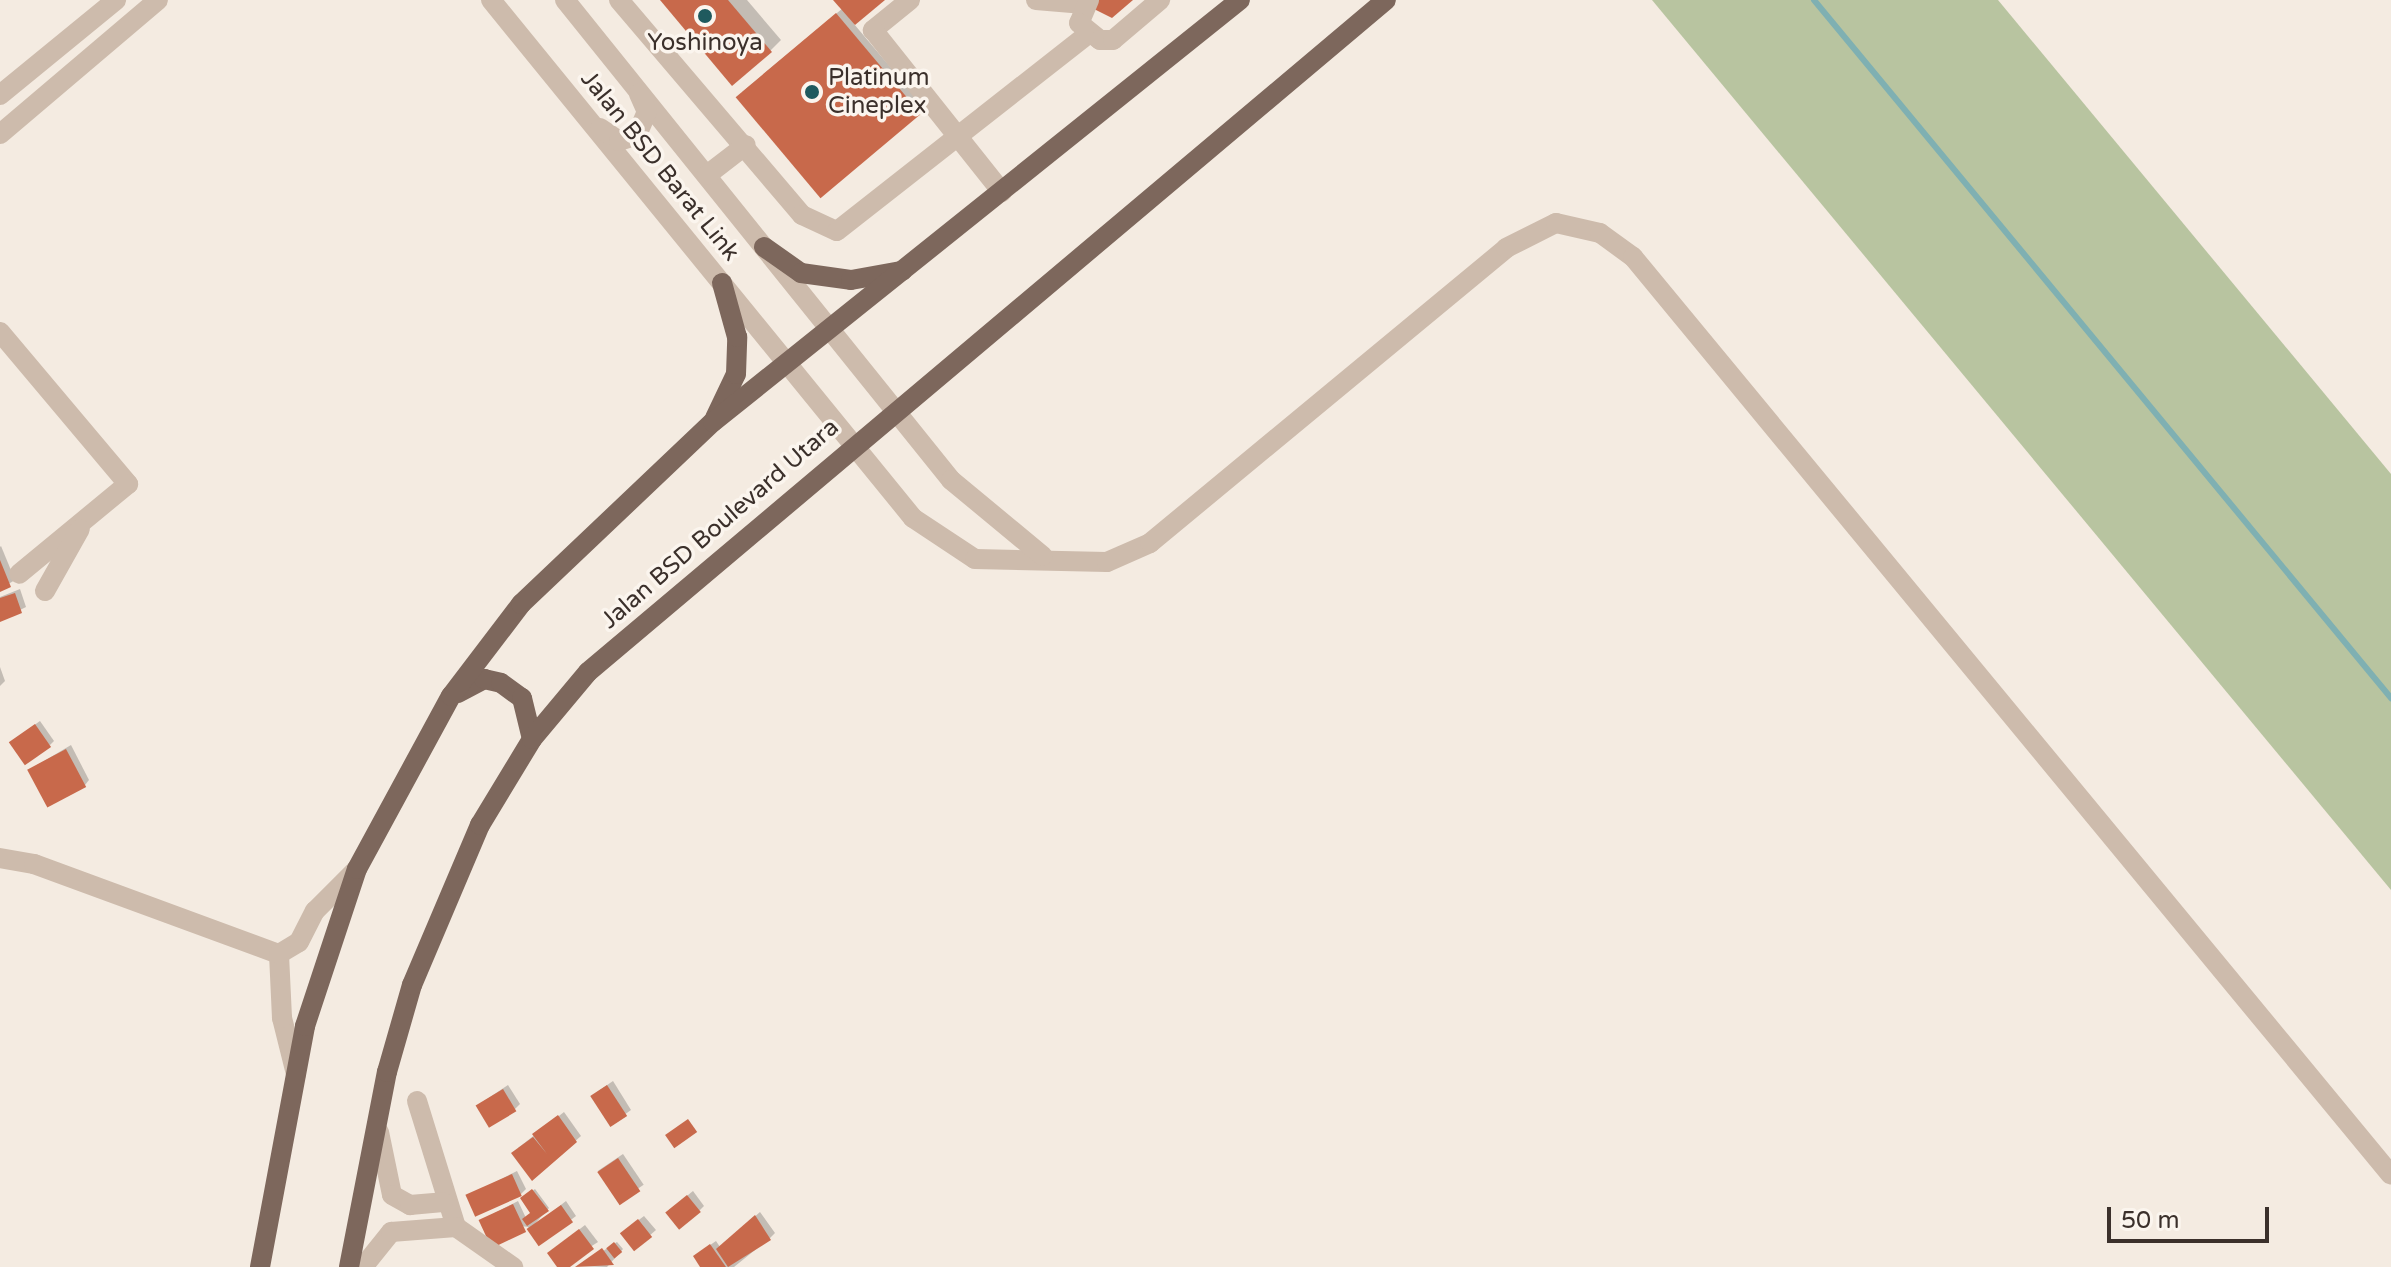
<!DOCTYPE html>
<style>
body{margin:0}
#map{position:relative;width:2391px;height:1267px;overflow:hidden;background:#f4ebe1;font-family:"Varela Round",sans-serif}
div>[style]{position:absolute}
.green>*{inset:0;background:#b8c4a0}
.shadow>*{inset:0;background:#0003;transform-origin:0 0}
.stream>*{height:6px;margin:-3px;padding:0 3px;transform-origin:3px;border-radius:3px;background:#7fb0b2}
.building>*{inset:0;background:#c8694b;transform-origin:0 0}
.minor>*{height:20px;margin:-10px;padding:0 10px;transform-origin:10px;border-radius:10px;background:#cdbbac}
.major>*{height:20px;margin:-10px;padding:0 10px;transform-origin:10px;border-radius:10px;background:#7d675c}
.dots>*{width:22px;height:22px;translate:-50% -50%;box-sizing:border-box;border:4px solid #fbf5ee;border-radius:50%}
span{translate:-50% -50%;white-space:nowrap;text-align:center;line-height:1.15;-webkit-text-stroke:7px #fbf5ee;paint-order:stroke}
.poi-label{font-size:24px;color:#3b302b}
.left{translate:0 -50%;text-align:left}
.street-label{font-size:24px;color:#3b302b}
.scale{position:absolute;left:2107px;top:1207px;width:162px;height:36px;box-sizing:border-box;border:4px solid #3b302b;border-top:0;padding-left:10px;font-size:24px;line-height:28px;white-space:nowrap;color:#3b302b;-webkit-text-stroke:6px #fbf5ee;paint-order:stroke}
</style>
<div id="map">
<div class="green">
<div style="clip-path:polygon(1652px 0,1998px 0,2391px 474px,2391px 890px)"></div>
</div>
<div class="shadow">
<div style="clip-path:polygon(663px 0,747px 0,781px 40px,770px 51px)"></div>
<div style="clip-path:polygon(836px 0,882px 0,854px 24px,924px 107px,919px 112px,742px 92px,843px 8px)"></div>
<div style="clip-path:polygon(1px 546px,15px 580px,0 589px,0 547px)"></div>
<div style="clip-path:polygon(20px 589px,26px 607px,0 620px,0 597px)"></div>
<div style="clip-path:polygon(0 667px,5px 681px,0 686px)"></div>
<div style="clip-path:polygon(40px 721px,54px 741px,50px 745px,16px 738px)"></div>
<div style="clip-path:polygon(71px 745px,89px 780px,85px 785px,29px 770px)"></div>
<div style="clip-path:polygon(613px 1081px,631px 1110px,610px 1125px,597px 1092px)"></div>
<div style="clip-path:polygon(508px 1085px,520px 1104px,515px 1109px,478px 1105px)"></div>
<div style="clip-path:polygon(564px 1112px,581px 1136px,533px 1178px,518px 1148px)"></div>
<div style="left:623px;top:1154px;width:37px;height:30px;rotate:56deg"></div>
<div style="clip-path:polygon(517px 1171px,526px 1189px,521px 1194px,468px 1196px)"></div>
<div style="clip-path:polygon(535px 1189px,549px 1208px,531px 1228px,566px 1201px,576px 1216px,539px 1244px,528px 1227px,481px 1220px,518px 1201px,526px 1218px,533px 1213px,522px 1198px)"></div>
<div style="clip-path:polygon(693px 1191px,704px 1206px,699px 1211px,672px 1208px)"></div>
<div style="clip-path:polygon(760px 1212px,775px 1233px,770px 1238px,734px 1267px,702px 1267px,700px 1252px,716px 1241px,720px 1247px)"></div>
<div style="clip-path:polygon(644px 1216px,656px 1230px,634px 1249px,627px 1229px)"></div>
<div style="clip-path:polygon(585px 1225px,598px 1242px,559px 1267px,554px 1249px)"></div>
<div style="clip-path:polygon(617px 1242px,623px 1249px,607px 1267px,580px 1266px)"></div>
</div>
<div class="stream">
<div style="left:1814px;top:0;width:906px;rotate:50.42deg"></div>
</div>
<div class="building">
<div style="clip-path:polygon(660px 0,728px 0,772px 52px,732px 86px)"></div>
<div style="clip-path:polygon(833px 0,885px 0,855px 25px)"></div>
<div style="clip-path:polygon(1076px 0,1133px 0,1112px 18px)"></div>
<div style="left:836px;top:13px;width:132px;height:131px;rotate:50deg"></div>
<div style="clip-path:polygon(0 560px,11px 587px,0 592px)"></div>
<div style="clip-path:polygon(15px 593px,22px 613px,0 622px,0 598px)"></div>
<div style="left:35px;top:724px;width:28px;height:32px;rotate:55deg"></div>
<div style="left:66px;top:749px;width:43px;height:44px;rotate:62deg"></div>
<div style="left:607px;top:1085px;width:37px;height:20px;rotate:57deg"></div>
<div style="left:503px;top:1089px;width:26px;height:32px;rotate:59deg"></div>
<div style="clip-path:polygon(558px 1115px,577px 1142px,532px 1181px,511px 1153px,533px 1137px,547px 1154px,532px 1134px)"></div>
<div style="left:688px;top:1119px;width:16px;height:28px;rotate:55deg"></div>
<div style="left:618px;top:1158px;width:40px;height:25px;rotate:56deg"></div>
<div style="left:512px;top:1174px;width:24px;height:51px;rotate:66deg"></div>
<div style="clip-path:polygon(532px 1189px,549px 1211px,527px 1226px,522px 1219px,530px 1213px,520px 1198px)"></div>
<div style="left:687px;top:1195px;width:22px;height:28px;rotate:51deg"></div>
<div style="left:513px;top:1204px;width:31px;height:38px;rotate:65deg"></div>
<div style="left:561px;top:1205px;width:21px;height:42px;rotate:55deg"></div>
<div style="clip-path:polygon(755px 1215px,771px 1240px,728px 1267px,716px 1249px)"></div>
<div style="left:638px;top:1219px;width:23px;height:23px;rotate:52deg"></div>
<div style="clip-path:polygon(579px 1229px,594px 1249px,570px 1267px,557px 1267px,547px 1253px)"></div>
<div style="left:614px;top:1242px;width:13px;height:10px;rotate:51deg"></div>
<div style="clip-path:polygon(710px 1244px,726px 1267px,700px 1267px,693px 1256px)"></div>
<div style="clip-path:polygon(602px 1248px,614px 1265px,575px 1267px)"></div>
</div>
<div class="minor">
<div style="left:491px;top:0;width:668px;rotate:50.83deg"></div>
<div style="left:913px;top:518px;width:74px;rotate:33.5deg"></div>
<div style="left:975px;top:559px;width:132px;rotate:1.3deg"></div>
<div style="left:1107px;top:562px;width:47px;rotate:-23.8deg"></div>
<div style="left:1150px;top:543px;width:462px;rotate:-39.6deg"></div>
<div style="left:1506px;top:248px;width:56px;rotate:-26.6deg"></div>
<div style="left:1556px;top:223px;width:45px;rotate:12.8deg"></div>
<div style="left:1600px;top:233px;width:41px;rotate:36deg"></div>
<div style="left:1633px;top:257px;width:1190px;rotate:50.45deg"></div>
<div style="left:565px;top:0;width:616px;rotate:51.19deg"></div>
<div style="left:951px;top:480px;width:119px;rotate:39.6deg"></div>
<div style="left:619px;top:0;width:282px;rotate:49.6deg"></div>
<div style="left:802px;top:215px;width:38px;rotate:25deg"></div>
<div style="left:837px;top:231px;width:319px;rotate:-38.1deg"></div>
<div style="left:910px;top:0;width:48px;rotate:141deg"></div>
<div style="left:873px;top:30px;width:207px;rotate:51.5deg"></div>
<div style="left:1036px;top:0;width:48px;rotate:4.8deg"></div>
<div style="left:1089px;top:0;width:25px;rotate:113deg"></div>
<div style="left:1079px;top:23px;width:27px;rotate:39deg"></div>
<div style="left:1100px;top:40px;width:13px"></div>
<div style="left:1113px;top:40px;width:62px;rotate:-40.4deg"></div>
<div style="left:0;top:95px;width:150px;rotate:-39.3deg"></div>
<div style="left:600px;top:128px;width:23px;rotate:34deg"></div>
<div style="left:619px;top:141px;width:19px;rotate:-18deg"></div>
<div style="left:637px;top:135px;width:25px;rotate:-67deg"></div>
<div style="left:647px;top:112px;width:20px;rotate:-114deg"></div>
<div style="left:0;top:134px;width:207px;rotate:-40.3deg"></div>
<div style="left:707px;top:175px;width:49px;rotate:-37.6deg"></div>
<div style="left:0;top:332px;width:199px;rotate:49.9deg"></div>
<div style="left:128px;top:484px;width:141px;rotate:140.5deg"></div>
<div style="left:45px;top:591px;width:71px;rotate:-60.6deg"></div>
<div style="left:0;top:858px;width:35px;rotate:10deg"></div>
<div style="left:34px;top:864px;width:261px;rotate:20.2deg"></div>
<div style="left:296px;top:1074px;width:58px;rotate:-104deg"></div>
<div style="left:282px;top:1018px;width:64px;rotate:-92.7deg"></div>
<div style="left:279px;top:954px;width:23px;rotate:-31deg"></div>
<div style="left:299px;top:942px;width:35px;rotate:-63deg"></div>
<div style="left:315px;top:911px;width:59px;rotate:-45deg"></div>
<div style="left:417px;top:1101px;width:132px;rotate:72.8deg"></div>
<div style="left:456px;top:1227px;width:70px;rotate:35.1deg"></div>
<div style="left:379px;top:1132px;width:64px;rotate:78.3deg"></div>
<div style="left:392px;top:1195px;width:21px;rotate:29deg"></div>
<div style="left:410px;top:1205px;width:33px;rotate:-5deg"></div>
<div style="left:363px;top:1267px;width:45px;rotate:-51.3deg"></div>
<div style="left:391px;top:1232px;width:65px;rotate:-4.4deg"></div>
</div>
<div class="major">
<div style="left:764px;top:247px;width:45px;rotate:35.1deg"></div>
<div style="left:801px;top:273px;width:50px;rotate:8deg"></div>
<div style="left:851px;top:280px;width:52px;rotate:-10deg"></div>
<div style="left:715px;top:418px;width:49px;rotate:-64.5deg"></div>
<div style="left:736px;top:374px;width:37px;rotate:-88deg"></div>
<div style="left:737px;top:337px;width:56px;rotate:-105.5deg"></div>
<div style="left:458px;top:693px;width:30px;rotate:-28deg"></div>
<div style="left:484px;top:679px;width:17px;rotate:13deg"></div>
<div style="left:501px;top:683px;width:26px;rotate:36deg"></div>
<div style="left:522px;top:698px;width:42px;rotate:76.3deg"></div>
<div style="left:260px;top:1267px;width:245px;rotate:-79.4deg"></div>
<div style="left:305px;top:1026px;width:165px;rotate:-71.7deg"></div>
<div style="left:357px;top:869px;width:197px;rotate:-61.5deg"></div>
<div style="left:451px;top:696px;width:116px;rotate:-52.7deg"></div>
<div style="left:521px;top:604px;width:265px;rotate:-43.5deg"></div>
<div style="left:713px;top:422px;width:675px;rotate:-38.69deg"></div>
<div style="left:349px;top:1267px;width:199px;rotate:-79deg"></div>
<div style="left:387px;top:1072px;width:91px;rotate:-74deg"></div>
<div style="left:412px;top:985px;width:174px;rotate:-67deg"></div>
<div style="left:480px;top:825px;width:100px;rotate:-58.8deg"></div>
<div style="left:532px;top:739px;width:87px;rotate:-50.1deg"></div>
<div style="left:588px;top:672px;width:1043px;rotate:-40.1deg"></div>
</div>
<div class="dots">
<div style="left:705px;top:16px;background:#1f5a5e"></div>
<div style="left:812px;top:92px;background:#1f5a5e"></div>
</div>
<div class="poi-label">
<span style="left:705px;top:43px">Yoshinoya</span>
<span class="left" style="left:828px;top:92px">Platinum<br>Cineplex</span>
</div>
<div class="street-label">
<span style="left:660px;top:166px;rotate:51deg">Jalan BSD Barat Link</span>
<span style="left:720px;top:524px;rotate:-41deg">Jalan BSD Boulevard Utara</span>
</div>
<div class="scale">50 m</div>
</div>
